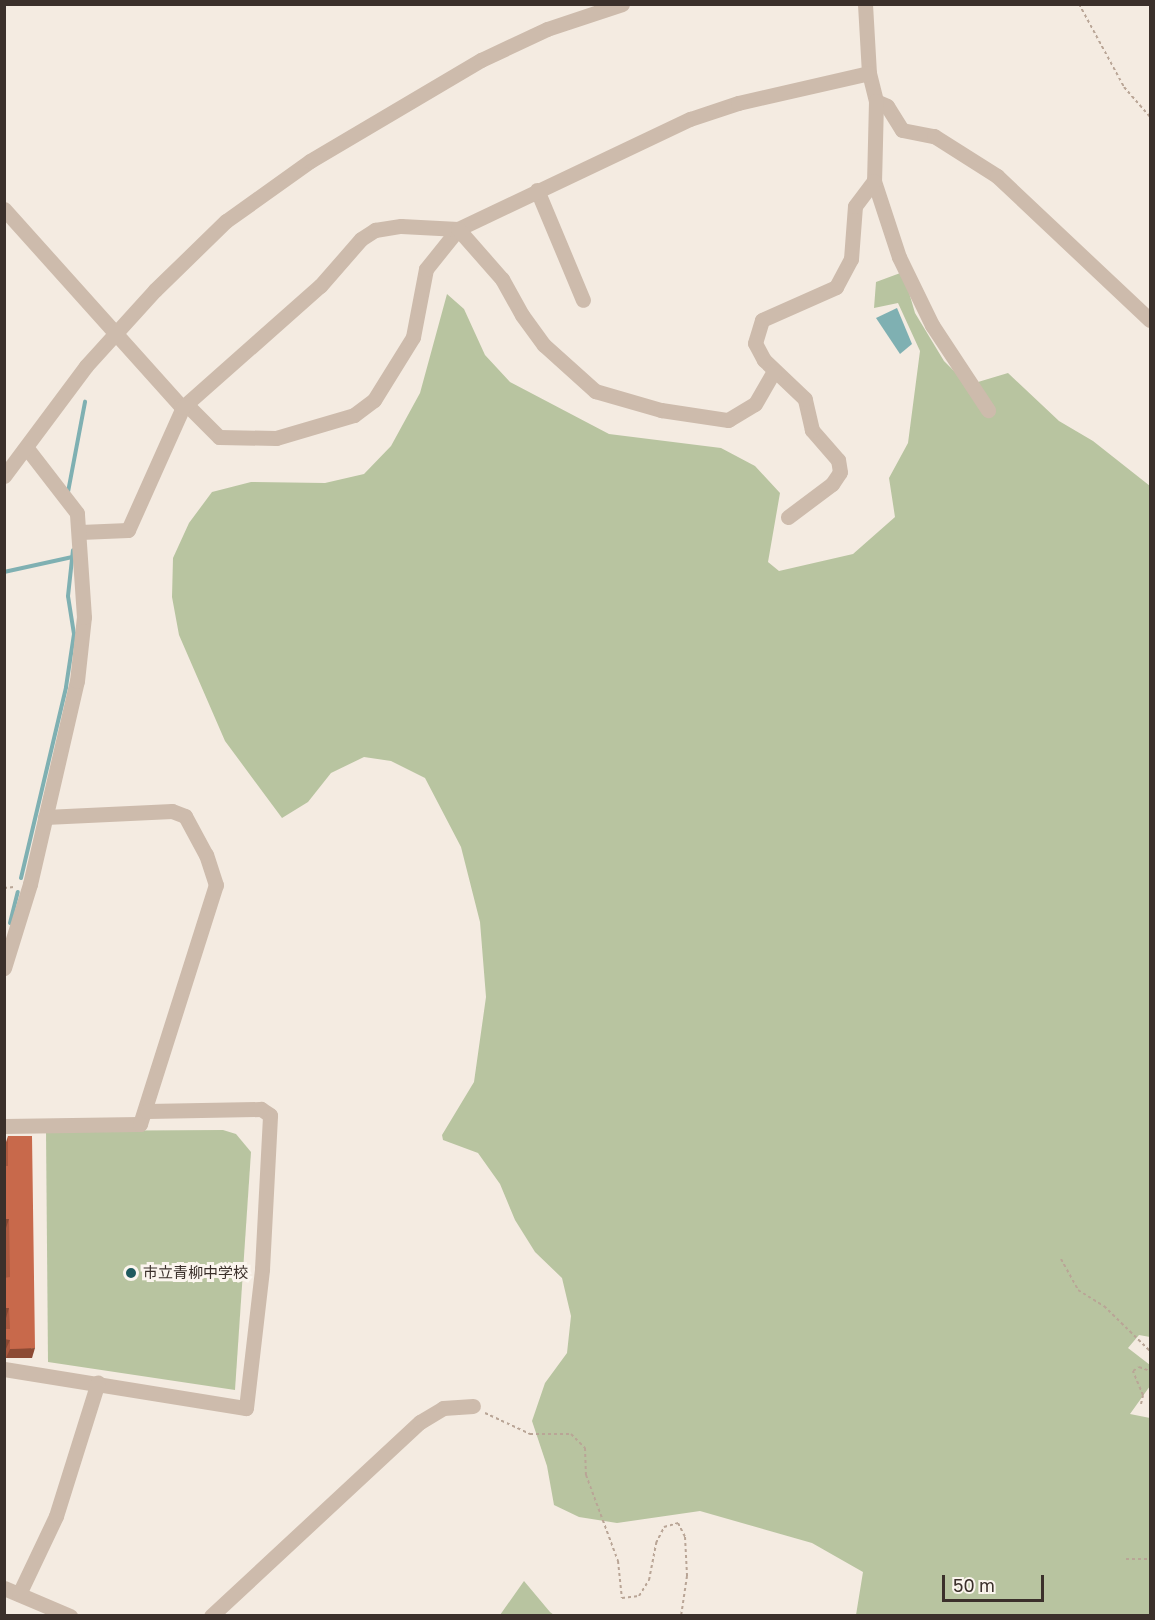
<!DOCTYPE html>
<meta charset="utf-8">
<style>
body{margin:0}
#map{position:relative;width:1155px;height:1620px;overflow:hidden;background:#f4ebe1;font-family:"Golos Text","Noto Sans JP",sans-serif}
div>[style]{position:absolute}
.green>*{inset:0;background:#b8c4a0}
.water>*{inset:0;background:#7fb0b2}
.stream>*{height:4px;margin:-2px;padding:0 2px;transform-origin:2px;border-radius:2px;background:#7fb0b2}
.path>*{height:2px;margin-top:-1px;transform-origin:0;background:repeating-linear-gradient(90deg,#b9a596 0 3px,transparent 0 6px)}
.minor>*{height:15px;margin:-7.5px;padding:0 7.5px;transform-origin:7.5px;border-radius:7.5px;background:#cdbbac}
.tertiary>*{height:15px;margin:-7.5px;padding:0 7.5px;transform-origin:7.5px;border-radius:7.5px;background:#cdbbac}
.wall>*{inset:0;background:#ac5a40}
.shaded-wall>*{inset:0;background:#8c4a34}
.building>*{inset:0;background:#c8694b}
.dots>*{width:16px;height:16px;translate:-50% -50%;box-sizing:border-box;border:3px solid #fbf5ee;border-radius:50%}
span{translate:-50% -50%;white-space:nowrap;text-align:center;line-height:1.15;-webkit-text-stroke:6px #fbf5ee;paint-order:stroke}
.poi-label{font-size:15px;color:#3b302b}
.left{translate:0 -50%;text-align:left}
.frame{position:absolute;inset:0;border:6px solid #3b302b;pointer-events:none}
.scale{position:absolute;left:942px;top:1575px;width:102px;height:27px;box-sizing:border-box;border:3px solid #3b302b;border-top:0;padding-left:8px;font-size:18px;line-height:21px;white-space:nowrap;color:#3b302b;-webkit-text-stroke:4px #fbf5ee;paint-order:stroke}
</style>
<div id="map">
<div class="green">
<div style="clip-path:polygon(903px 272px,915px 313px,944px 361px,968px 385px,1008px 373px,1059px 421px,1093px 441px,1150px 486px,1150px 1337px,1139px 1335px,1128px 1348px,1150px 1365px,1150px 1386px,1130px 1414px,1150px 1418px,1150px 1615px,856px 1615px,863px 1572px,812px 1543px,700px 1511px,617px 1523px,579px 1517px,554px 1505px,547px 1466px,532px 1421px,545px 1383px,567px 1353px,571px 1316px,562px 1278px,535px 1252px,515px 1220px,500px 1184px,478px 1153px,443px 1140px,442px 1135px,474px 1082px,486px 997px,480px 922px,461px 847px,425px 778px,391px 761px,364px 757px,331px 773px,308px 802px,282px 818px,225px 741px,179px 635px,172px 597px,173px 558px,189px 523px,212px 492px,251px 482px,325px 483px,364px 474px,391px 446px,420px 393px,447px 294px,464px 309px,485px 355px,510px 382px,609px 434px,721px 448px,755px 466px,780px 493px,768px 562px,779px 571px,853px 554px,895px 517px,889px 478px,908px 443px,920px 351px,898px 303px,874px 308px,876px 282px)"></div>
<div style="clip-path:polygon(223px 1130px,236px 1134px,251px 1152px,235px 1390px,48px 1362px,46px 1131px)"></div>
<div style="clip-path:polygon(524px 1581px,550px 1612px,554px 1615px,500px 1615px)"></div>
</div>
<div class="water">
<div style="clip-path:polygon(897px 308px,912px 344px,900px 354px,876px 318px)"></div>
</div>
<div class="stream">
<div style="left:68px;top:492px;width:92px;rotate:-79.3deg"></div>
<div style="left:4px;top:572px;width:70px;rotate:-12.4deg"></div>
<div style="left:21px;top:878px;width:196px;rotate:-76.7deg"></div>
<div style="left:66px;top:687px;width:54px;rotate:-81.4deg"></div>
<div style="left:74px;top:634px;width:38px;rotate:-99deg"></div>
<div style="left:68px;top:596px;width:46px;rotate:-83.8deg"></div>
<div style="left:10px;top:923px;width:32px;rotate:-76deg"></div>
</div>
<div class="path">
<div style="left:1079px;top:4px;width:94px;rotate:61.5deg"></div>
<div style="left:1124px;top:87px;width:40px;rotate:49deg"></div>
<div style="left:4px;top:888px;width:10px;rotate:-6deg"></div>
<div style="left:1061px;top:1259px;width:35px;rotate:61deg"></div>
<div style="left:1078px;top:1290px;width:31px;rotate:32deg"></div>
<div style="left:1104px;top:1306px;width:64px;rotate:44.4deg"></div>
<div style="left:1141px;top:1404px;width:9px;rotate:-77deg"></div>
<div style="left:1143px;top:1395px;width:26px;rotate:-113deg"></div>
<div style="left:1133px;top:1371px;width:7px;rotate:-34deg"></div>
<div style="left:1139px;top:1367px;width:12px;rotate:20deg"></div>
<div style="left:485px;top:1413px;width:50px;rotate:25deg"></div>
<div style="left:530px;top:1434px;width:41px"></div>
<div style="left:571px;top:1434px;width:20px;rotate:45deg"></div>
<div style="left:585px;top:1448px;width:27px;rotate:88deg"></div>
<div style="left:586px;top:1475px;width:92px;rotate:69.6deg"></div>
<div style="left:618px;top:1561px;width:37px;rotate:84deg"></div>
<div style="left:622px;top:1598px;width:17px;rotate:-7deg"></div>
<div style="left:639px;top:1596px;width:19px;rotate:-58deg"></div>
<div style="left:649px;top:1580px;width:38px;rotate:-79deg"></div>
<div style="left:656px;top:1543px;width:18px;rotate:-63deg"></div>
<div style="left:664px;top:1527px;width:15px;rotate:-16deg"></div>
<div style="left:678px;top:1523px;width:16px;rotate:63deg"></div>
<div style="left:685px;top:1537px;width:39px;rotate:87deg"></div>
<div style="left:687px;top:1576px;width:40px;rotate:98.5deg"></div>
<div style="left:1126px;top:1559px;width:24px"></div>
</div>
<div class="minor">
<div style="left:865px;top:4px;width:69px;rotate:86.7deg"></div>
<div style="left:869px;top:73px;width:29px;rotate:76deg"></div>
<div style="left:876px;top:101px;width:12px;rotate:24deg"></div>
<div style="left:887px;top:106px;width:28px;rotate:58deg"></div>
<div style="left:902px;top:130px;width:33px;rotate:11deg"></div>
<div style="left:934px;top:136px;width:75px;rotate:32.4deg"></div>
<div style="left:997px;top:176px;width:210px;rotate:43.3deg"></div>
<div style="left:876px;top:101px;width:80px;rotate:91.4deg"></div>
<div style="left:874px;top:181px;width:80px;rotate:71.8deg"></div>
<div style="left:899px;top:257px;width:76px;rotate:64.1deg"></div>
<div style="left:932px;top:325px;width:102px;rotate:56.6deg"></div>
<div style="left:537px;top:190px;width:119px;rotate:67.3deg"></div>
<div style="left:4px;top:209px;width:263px;rotate:48.1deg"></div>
<div style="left:180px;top:405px;width:10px;rotate:17deg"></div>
<div style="left:190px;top:408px;width:41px;rotate:45deg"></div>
<div style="left:219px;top:437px;width:57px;rotate:1deg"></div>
<div style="left:276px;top:438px;width:81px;rotate:-16.4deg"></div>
<div style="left:354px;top:415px;width:25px;rotate:-37deg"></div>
<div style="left:374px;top:400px;width:74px;rotate:-58.2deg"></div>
<div style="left:413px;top:337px;width:69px;rotate:-79.2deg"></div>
<div style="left:426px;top:269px;width:51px;rotate:-51.3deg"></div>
<div style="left:458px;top:229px;width:257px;rotate:-25.4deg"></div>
<div style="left:690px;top:119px;width:51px;rotate:-18.4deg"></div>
<div style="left:738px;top:103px;width:134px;rotate:-12.9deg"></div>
<div style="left:788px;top:517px;width:55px;rotate:-36.9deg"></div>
<div style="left:832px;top:484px;width:14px;rotate:-56deg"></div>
<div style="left:840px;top:472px;width:12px;rotate:-99deg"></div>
<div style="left:838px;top:460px;width:40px;rotate:-131deg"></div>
<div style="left:812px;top:430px;width:32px;rotate:-103deg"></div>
<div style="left:805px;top:399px;width:57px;rotate:-136.4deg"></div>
<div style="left:764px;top:360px;width:19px;rotate:-118deg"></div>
<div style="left:755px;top:343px;width:24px;rotate:-73deg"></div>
<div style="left:762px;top:320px;width:81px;rotate:-24deg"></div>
<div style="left:836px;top:287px;width:32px;rotate:-62deg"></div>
<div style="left:851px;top:259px;width:53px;rotate:-85.7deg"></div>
<div style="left:855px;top:206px;width:31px;rotate:-53deg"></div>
<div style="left:80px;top:532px;width:48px;rotate:-2.4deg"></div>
<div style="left:128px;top:530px;width:135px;rotate:-65.9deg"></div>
<div style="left:183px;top:407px;width:183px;rotate:-41.5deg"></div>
<div style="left:320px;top:286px;width:62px;rotate:-48.9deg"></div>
<div style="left:361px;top:239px;width:17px;rotate:-33deg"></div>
<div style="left:375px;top:230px;width:26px;rotate:-9deg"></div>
<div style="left:401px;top:226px;width:57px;rotate:3deg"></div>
<div style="left:458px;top:229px;width:67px;rotate:48.7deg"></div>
<div style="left:502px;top:279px;width:41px;rotate:60.9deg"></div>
<div style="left:522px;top:315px;width:37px;rotate:54deg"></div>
<div style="left:544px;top:345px;width:69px;rotate:42deg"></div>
<div style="left:595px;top:391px;width:69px;rotate:16.1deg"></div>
<div style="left:661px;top:410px;width:68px;rotate:8.5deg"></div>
<div style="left:728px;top:420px;width:31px;rotate:-31deg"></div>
<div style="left:755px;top:404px;width:38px;rotate:-60deg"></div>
<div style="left:4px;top:968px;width:88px;rotate:-72.8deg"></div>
<div style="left:30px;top:884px;width:208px;rotate:-77deg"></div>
<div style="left:77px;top:681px;width:64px;rotate:-83.8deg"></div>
<div style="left:84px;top:617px;width:104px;rotate:-93.9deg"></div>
<div style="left:77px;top:513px;width:83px;rotate:-127.7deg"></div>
<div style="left:4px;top:1126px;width:136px;rotate:-0.8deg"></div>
<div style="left:140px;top:1124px;width:251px;rotate:-72.4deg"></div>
<div style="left:216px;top:885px;width:32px;rotate:-108deg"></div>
<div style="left:206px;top:855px;width:44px;rotate:-118.3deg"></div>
<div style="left:185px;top:816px;width:14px;rotate:-159deg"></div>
<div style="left:172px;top:811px;width:127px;rotate:177.3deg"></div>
<div style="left:4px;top:1369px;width:245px;rotate:9.2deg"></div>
<div style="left:246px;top:1408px;width:140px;rotate:-83.4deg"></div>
<div style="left:262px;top:1269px;width:154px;rotate:-87deg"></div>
<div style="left:270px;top:1115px;width:11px;rotate:-146deg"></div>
<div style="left:261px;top:1109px;width:114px;rotate:179deg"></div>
<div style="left:4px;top:1588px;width:72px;rotate:23deg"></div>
<div style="left:19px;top:1594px;width:86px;rotate:-64.6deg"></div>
<div style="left:56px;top:1516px;width:140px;rotate:-72.6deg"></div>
<div style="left:211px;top:1616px;width:285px;rotate:-42.9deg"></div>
<div style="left:420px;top:1422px;width:27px;rotate:-31deg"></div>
<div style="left:443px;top:1408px;width:30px;rotate:-4deg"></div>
</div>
<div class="tertiary">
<div style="left:4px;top:476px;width:137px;rotate:-53.3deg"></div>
<div style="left:86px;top:366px;width:103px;rotate:-47.8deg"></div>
<div style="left:155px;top:290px;width:99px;rotate:-44.2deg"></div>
<div style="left:226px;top:221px;width:103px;rotate:-35.5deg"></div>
<div style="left:310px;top:161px;width:199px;rotate:-30.6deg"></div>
<div style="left:481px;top:60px;width:73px;rotate:-25.2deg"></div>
<div style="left:547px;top:29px;width:79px;rotate:-18.4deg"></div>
</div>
<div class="wall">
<div style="clip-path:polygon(8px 1136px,32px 1358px,6px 1358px,6px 1349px,4px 1349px,4px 1332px,6px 1329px,6px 1228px,4px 1228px,5px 1145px)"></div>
</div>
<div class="shaded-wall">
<div style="clip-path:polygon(4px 1219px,9px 1219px,6px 1228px,4px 1228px)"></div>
<div style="clip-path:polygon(4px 1308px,9px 1308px,6px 1318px,4px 1318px)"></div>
<div style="clip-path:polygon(5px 1339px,10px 1340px,6px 1349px,4px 1349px)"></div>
<div style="clip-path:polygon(35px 1348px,32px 1358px,6px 1358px,10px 1349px)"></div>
</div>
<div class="building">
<div style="clip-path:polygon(8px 1136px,32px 1136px,35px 1348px,10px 1349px,10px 1340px,5px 1339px,6px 1329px,10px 1329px,9px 1308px,4px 1308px,4px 1278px,10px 1277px,9px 1219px,4px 1219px,4px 1166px,8px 1166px)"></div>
</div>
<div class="dots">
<div style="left:131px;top:1273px;background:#1f5a5e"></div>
</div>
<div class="poi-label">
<span class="left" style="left:143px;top:1273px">市立青柳中学校</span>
</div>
<div class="frame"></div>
<div class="scale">50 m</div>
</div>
